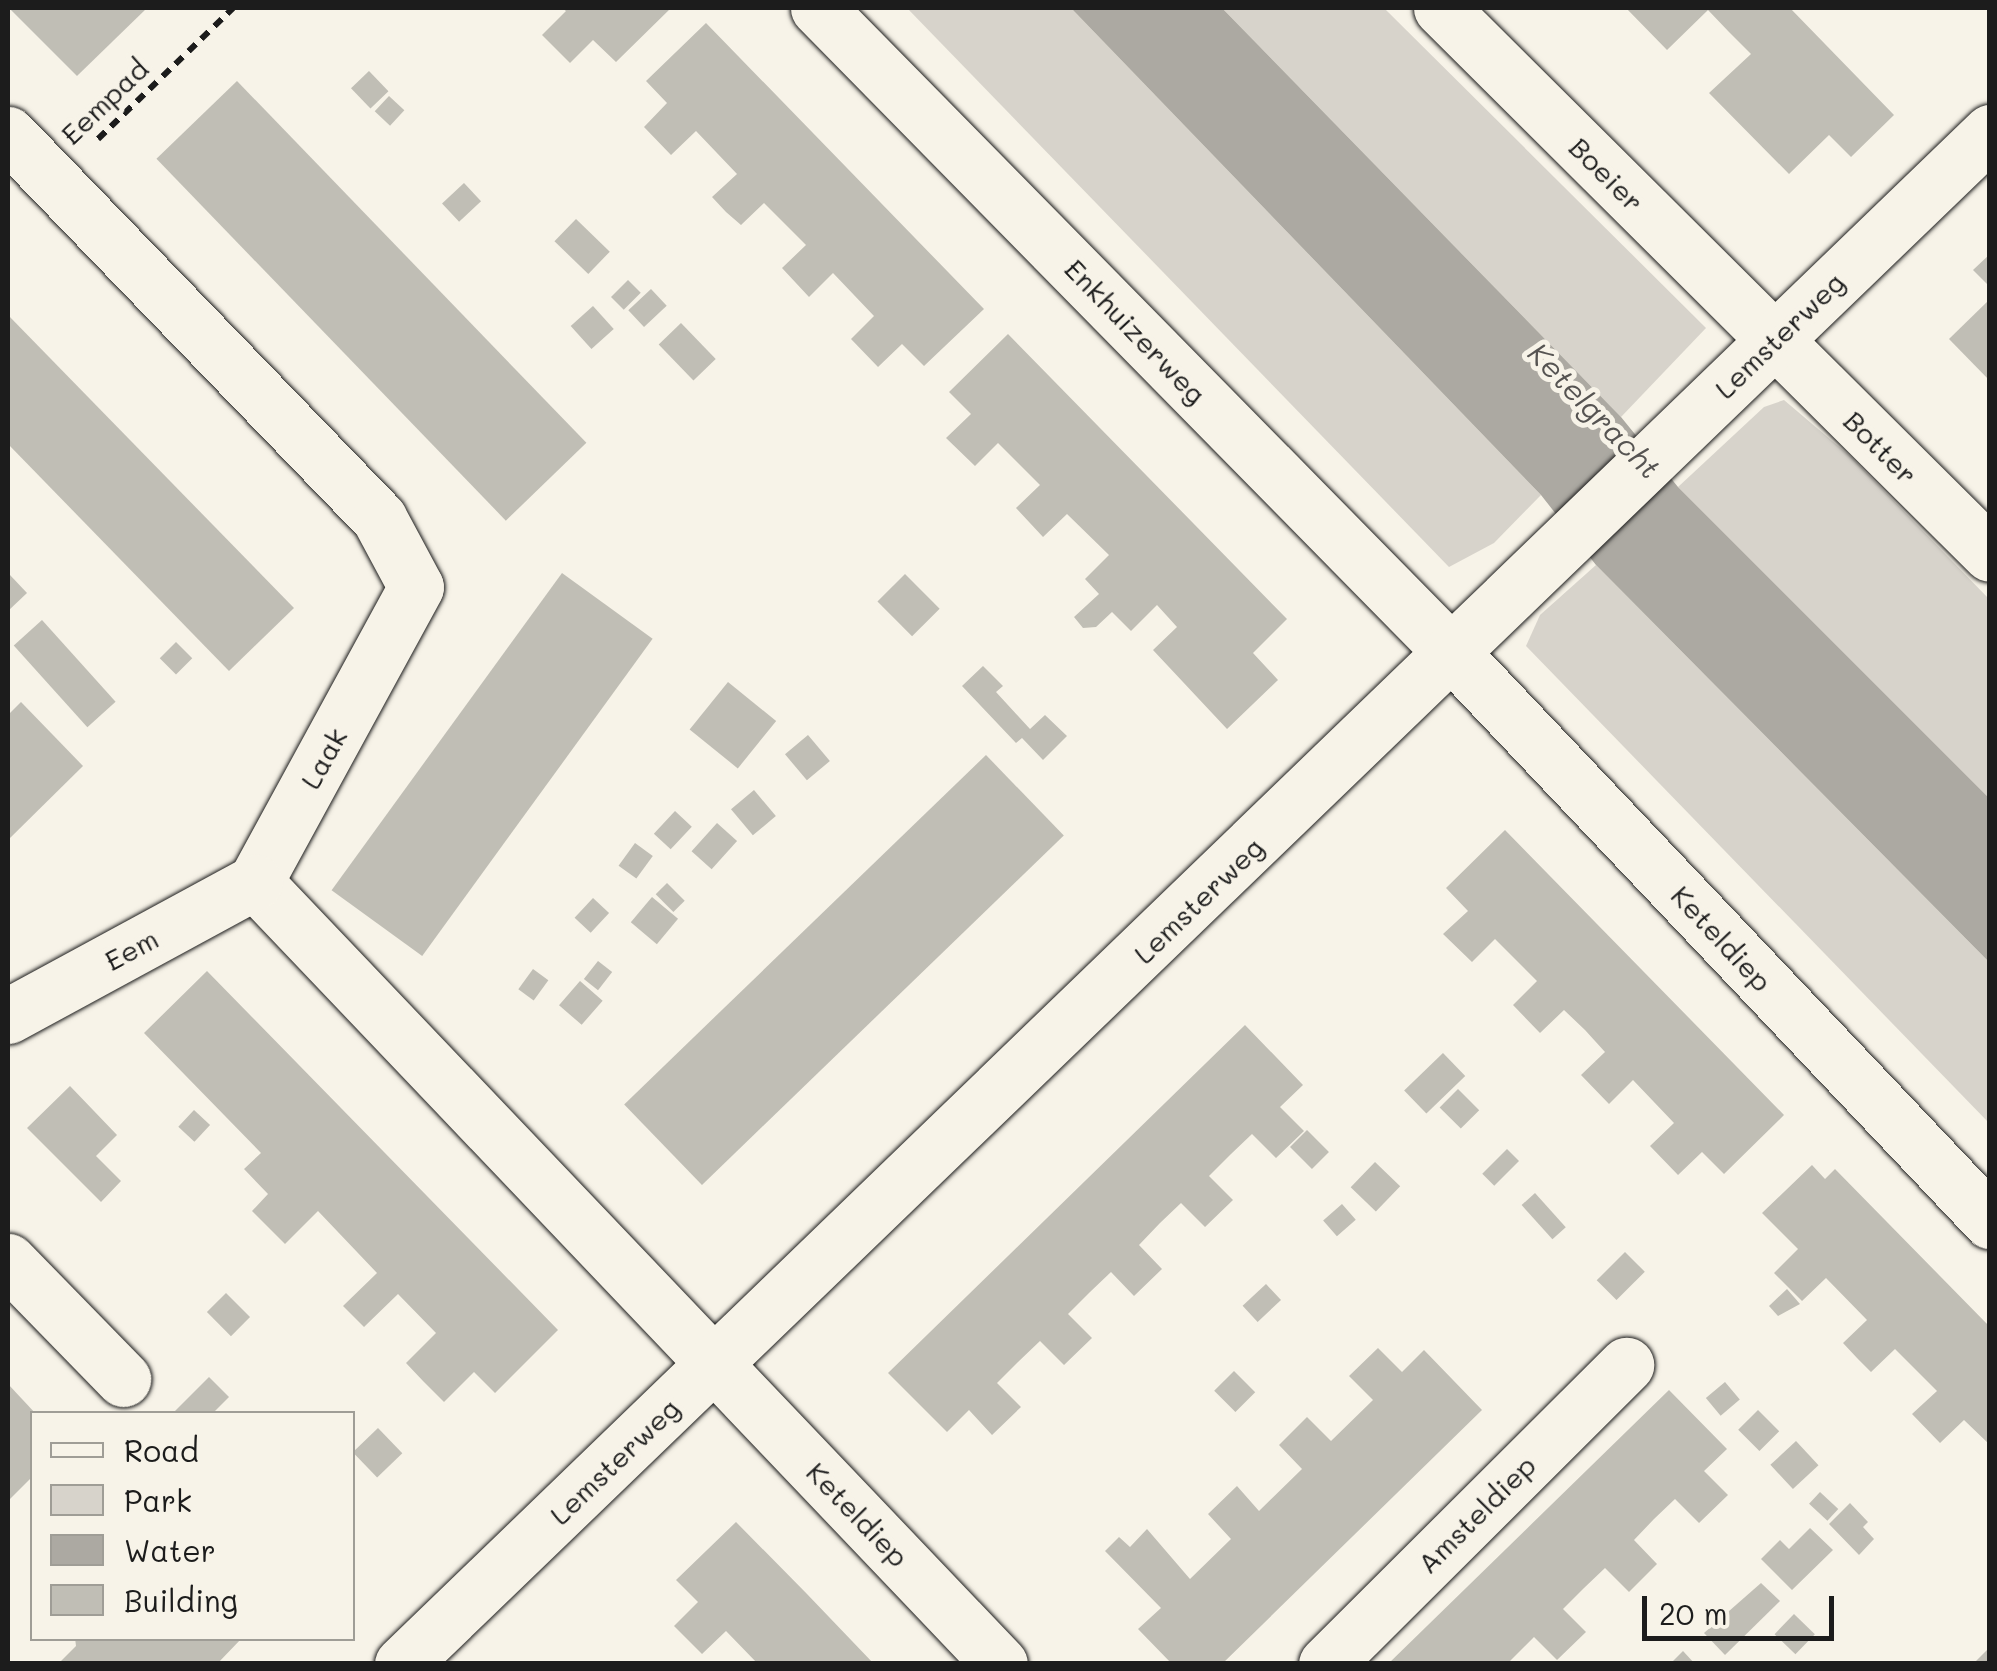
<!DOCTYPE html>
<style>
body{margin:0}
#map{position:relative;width:1997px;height:1671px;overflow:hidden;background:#f7f3e8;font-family:Mali,sans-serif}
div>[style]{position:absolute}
.green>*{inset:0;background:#d7d3cb}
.water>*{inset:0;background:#aca9a2}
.building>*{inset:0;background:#c0beb5;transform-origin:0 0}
.path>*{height:6px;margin-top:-3px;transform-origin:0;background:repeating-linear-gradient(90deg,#1c1c1c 0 10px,transparent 0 18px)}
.roads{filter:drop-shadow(0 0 2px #1c1c1c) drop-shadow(0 0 2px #1c1c1c)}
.minor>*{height:55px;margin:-27.5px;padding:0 27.5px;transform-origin:27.5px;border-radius:27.5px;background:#f7f3e8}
span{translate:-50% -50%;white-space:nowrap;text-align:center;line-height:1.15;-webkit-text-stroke:10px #f7f3e8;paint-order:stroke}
.street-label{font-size:28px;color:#1c1c1c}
.water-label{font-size:30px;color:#565452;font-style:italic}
.frame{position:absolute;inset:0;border:10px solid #1c1c1c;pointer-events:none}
.legend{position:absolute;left:30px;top:1411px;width:325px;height:230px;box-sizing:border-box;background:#f7f3e8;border:2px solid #9f9d96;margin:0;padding:12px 18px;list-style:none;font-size:30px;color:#1c1c1c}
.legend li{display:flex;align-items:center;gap:20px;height:50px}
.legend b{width:50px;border:2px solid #9f9d96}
.scale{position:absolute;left:1642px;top:1596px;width:192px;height:45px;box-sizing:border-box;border:5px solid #1c1c1c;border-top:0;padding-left:12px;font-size:30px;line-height:35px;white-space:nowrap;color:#1c1c1c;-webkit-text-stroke:8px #f7f3e8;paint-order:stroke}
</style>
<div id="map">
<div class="green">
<div style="clip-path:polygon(907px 8px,1071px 8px,1541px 495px,1494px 543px,1449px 567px)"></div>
<div style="clip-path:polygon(1222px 8px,1384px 8px,1706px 328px,1621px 417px)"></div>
<div style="clip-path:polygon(1784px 400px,1851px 457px,1989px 599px,1989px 798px,1678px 487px,1764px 407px)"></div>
<div style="clip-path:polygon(1596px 565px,1989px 962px,1989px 1123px,1526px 646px,1540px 615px)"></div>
</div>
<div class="water">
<div style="clip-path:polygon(1071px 8px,1222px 8px,1621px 417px,1678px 487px,1989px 798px,1989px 962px,1596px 565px,1541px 495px)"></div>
</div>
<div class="building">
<div style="clip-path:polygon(9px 8px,147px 8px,77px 76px)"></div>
<div style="clip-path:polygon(562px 8px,671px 8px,616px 62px,593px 40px,570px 63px,542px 35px,566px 11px)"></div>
<div style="clip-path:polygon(1626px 8px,1790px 8px,1894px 115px,1851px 157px,1829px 135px,1789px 174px,1709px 93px,1751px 54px,1729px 32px,1708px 10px,1667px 50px)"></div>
<div style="clip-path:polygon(706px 23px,984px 309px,924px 366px,902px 344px,878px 367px,851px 339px,874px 316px,833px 273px,809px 297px,782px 268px,806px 245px,764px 203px,741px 225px,726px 212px,712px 197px,737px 174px,696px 131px,671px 155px,644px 127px,667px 103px,646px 81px)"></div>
<div style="left:369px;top:71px;width:28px;height:25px;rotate:46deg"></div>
<div style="left:237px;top:81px;width:503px;height:112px;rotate:46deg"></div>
<div style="left:389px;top:96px;width:21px;height:21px;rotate:43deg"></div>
<div style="left:464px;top:183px;width:25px;height:30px;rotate:47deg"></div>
<div style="left:576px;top:219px;width:47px;height:31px;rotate:44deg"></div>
<div style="clip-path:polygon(1990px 254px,1990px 287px,1973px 270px)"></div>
<div style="left:628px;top:280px;width:18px;height:24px;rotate:45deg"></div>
<div style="left:651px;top:289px;width:23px;height:31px;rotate:47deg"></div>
<div style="clip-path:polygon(1990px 299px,1990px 381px,1949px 339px)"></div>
<div style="left:593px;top:306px;width:31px;height:30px;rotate:48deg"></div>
<div style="clip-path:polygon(8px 315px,294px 608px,229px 671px,8px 444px)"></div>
<div style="left:681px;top:323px;width:50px;height:31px;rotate:46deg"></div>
<div style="clip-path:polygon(1008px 334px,1287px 619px,1253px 653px,1278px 680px,1227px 729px,1153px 650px,1177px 627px,1157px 605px,1131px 631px,1112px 612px,1096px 627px,1083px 628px,1074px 617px,1099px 594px,1085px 579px,1109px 555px,1067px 514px,1043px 537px,1016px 508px,1040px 485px,998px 443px,975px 466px,946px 438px,971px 414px,949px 392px)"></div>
<div style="left:562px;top:573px;width:112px;height:392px;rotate:36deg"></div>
<div style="left:905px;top:574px;width:49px;height:39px;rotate:45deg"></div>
<div style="clip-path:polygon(10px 575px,27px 593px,8px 611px,8px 578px)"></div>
<div style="left:42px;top:620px;width:110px;height:38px;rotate:48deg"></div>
<div style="left:176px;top:642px;width:23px;height:23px;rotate:45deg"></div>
<div style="clip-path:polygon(983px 666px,1003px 686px,996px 692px,1030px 729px,1045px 715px,1067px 736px,1043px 760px,1022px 738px,1016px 743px,962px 686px)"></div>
<div style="left:728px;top:682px;width:62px;height:61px;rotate:39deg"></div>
<div style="clip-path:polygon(21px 702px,83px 766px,8px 840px,8px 715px)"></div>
<div style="left:808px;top:735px;width:34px;height:30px;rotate:50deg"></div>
<div style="left:986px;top:755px;width:112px;height:503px;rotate:46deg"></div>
<div style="left:754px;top:790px;width:34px;height:30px;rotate:50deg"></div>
<div style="left:675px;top:811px;width:23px;height:31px;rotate:43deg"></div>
<div style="left:717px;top:823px;width:27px;height:38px;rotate:42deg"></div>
<div style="clip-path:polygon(1505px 830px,1784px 1115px,1724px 1174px,1702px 1152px,1678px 1175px,1650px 1146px,1674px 1123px,1633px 1080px,1609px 1104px,1581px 1075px,1605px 1052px,1585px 1030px,1564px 1010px,1540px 1033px,1513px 1005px,1537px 981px,1495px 939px,1472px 962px,1443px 934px,1468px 911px,1446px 888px)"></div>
<div style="left:635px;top:843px;width:22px;height:28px;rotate:36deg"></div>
<div style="left:667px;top:883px;width:25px;height:16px;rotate:45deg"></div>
<div style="left:652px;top:897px;width:34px;height:33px;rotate:40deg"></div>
<div style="left:593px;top:898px;width:22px;height:27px;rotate:43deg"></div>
<div style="left:598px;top:961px;width:18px;height:23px;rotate:38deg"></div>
<div style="left:533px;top:969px;width:19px;height:25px;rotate:36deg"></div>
<div style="clip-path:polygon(207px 971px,558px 1330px,495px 1393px,474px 1372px,444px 1402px,423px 1381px,406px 1363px,436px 1333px,398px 1294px,364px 1327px,343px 1306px,377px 1273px,318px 1211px,285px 1244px,252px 1211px,268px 1194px,244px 1169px,261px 1153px,144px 1033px)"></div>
<div style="left:580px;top:981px;width:30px;height:32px;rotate:41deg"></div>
<div style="clip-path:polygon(1245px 1025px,1303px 1085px,1280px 1107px,1304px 1131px,1276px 1158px,1252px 1134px,1231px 1154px,1209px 1176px,1233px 1200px,1205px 1227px,1181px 1203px,1160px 1223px,1139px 1245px,1162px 1269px,1134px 1296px,1111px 1272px,1090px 1292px,1068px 1314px,1092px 1338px,1064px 1365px,1040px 1341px,1018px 1362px,997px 1383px,1021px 1407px,992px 1435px,969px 1410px,947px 1432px,888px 1373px)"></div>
<div style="left:1443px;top:1053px;width:32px;height:54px;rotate:46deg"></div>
<div style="clip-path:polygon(70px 1086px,117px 1135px,96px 1156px,121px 1181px,101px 1202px,27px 1128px)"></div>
<div style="left:1458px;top:1089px;width:30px;height:26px;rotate:45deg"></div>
<div style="left:194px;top:1110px;width:22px;height:23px;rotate:43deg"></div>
<div style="left:1307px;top:1130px;width:31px;height:24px;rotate:45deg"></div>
<div style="left:1507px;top:1149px;width:17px;height:35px;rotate:45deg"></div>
<div style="left:1375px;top:1162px;width:35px;height:35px;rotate:44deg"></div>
<div style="clip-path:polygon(1812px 1165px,1825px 1179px,1835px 1169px,1990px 1327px,1990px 1445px,1964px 1420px,1940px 1443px,1912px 1414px,1937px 1391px,1895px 1349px,1871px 1372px,1857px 1358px,1843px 1343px,1867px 1320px,1826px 1278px,1802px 1301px,1774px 1273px,1798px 1249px,1762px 1213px)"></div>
<div style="left:1535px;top:1193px;width:46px;height:18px;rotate:48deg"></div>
<div style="left:1342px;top:1204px;width:21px;height:25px;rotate:49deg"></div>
<div style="left:1625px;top:1252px;width:28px;height:40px;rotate:45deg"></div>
<div style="left:1266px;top:1284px;width:22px;height:32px;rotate:47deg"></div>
<div style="clip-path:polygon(1787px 1289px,1800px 1304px,1778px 1316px,1769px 1306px)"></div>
<div style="left:226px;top:1293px;width:34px;height:27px;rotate:45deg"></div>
<div style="clip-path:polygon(1378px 1348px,1402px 1372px,1424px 1350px,1482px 1410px,1222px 1664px,1172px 1664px,1138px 1629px,1161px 1608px,1105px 1551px,1119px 1537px,1130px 1547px,1147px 1529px,1190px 1579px,1231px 1539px,1208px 1514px,1237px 1486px,1259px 1511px,1302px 1469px,1279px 1445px,1307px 1417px,1331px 1441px,1373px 1400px,1349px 1376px)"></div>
<div style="left:1234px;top:1371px;width:30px;height:28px;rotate:45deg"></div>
<div style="clip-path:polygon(209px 1377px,229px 1397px,212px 1414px,172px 1414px)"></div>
<div style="left:1725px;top:1382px;width:23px;height:25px;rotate:50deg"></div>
<div style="clip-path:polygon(8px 1384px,36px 1414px,32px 1477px,8px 1501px)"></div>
<div style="clip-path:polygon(1669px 1390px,1727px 1449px,1704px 1471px,1728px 1495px,1699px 1523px,1675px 1499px,1654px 1519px,1634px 1540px,1657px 1564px,1629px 1592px,1605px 1568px,1584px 1588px,1563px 1609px,1586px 1632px,1557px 1660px,1534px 1637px,1507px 1664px,1388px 1664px)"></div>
<div style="left:1758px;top:1410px;width:30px;height:28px;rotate:45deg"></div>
<div style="left:378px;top:1428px;width:35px;height:35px;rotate:46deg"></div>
<div style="left:1796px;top:1441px;width:33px;height:35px;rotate:47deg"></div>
<div style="left:1820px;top:1492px;width:25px;height:16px;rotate:43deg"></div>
<div style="clip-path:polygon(1850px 1503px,1868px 1522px,1863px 1527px,1874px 1539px,1859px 1555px,1829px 1524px)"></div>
<div style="clip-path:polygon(736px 1522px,807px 1594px,874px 1664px,758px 1664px,726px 1631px,702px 1654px,674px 1626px,698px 1602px,676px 1580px)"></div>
<div style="clip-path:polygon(1810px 1528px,1833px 1550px,1792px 1590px,1761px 1559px,1780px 1540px,1789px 1549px)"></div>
<div style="clip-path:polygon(1761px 1583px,1780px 1601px,1725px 1655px,1704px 1633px)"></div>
<div style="left:1794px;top:1614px;width:29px;height:28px;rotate:44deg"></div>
<div style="clip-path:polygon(75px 1638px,242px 1638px,217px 1664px,58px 1664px,76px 1646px)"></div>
<div style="clip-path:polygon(1990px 1647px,1990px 1664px,1973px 1664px)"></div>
<div style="clip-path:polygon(1683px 1651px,1695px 1664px,1670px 1664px)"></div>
</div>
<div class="path">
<div style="left:98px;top:139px;width:188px;rotate:-44.1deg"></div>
</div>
<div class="roads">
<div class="minor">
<div style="left:818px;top:8px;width:907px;rotate:45.49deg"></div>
<div style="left:1454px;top:655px;width:780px;rotate:46.56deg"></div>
<div style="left:1441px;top:8px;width:774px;rotate:44.84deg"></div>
<div style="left:8px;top:134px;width:534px;rotate:45.99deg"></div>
<div style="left:379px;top:518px;width:78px;rotate:61.8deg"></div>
<div style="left:416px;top:587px;width:336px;rotate:118.6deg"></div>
<div style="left:255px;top:882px;width:1080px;rotate:46.39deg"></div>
<div style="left:8px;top:1016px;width:281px;rotate:-28.5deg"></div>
<div style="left:8px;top:1261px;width:165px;rotate:45.7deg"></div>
<div style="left:402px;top:1664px;width:2207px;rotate:-43.97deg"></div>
<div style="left:1326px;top:1664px;width:424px;rotate:-44.9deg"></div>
</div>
</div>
<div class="street-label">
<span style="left:104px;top:101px;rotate:-44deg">Eempad</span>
<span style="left:1607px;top:174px;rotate:45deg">Boeier</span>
<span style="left:1136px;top:331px;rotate:46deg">Enkhuizerweg</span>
<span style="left:1779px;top:335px;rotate:-44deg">Lemsterweg</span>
<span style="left:1881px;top:447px;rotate:45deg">Botter</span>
<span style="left:323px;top:758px;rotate:-61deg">Laak</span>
<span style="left:1198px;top:900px;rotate:-44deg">Lemsterweg</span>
<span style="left:1722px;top:938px;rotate:47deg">Keteldiep</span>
<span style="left:131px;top:949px;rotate:-28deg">Eem</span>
<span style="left:614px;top:1461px;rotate:-44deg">Lemsterweg</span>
<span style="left:858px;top:1514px;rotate:46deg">Keteldiep</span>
<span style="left:1476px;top:1514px;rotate:-45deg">Amsteldiep</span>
</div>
<div class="water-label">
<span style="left:1595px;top:410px;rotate:46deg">Ketelgracht</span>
</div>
<div class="frame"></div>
<ul class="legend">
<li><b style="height:12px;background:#f7f3e8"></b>Road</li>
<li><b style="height:28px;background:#d7d3cb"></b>Park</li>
<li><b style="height:28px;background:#aca9a2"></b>Water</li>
<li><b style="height:28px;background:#c0beb5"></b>Building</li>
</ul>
<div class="scale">20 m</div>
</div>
